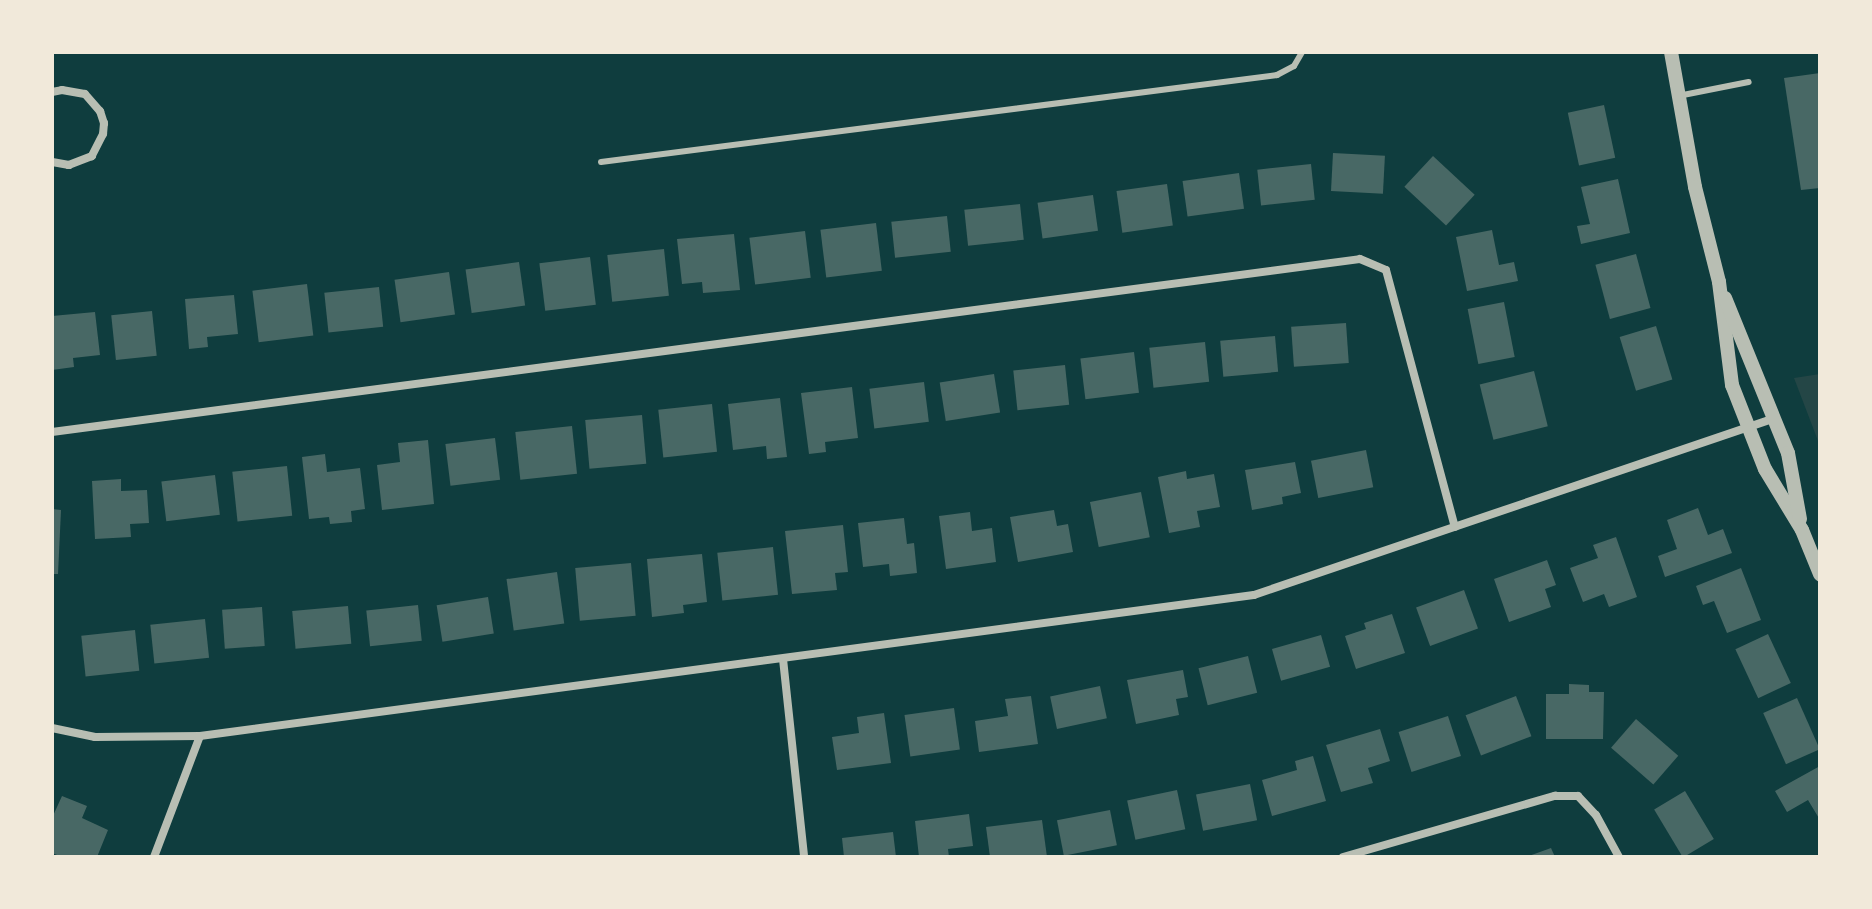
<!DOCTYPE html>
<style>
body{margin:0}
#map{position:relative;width:1872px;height:909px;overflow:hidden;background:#0f3d3e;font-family:"Asap Condensed",sans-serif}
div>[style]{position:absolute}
.green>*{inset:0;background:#244646}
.building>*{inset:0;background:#486865;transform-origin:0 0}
.service>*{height:6px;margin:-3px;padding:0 3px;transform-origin:3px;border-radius:3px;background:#b8beb3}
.minor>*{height:8px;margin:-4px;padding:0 4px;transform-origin:4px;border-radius:4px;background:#b8beb3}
.tertiary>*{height:14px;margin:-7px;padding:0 7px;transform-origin:7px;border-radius:7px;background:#b8beb3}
span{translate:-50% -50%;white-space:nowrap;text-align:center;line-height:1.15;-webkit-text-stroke:8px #f1e9da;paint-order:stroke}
.frame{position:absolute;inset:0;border:54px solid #f1e9da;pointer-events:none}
</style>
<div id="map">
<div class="green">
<div style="clip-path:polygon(1820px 374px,1820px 446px,1794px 378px)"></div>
</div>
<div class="building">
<div style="clip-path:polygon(1820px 73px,1820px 188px,1801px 190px,1784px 78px)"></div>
<div style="left:1604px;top:105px;width:54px;height:37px;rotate:78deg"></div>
<div style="left:1333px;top:153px;width:52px;height:38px;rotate:3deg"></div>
<div style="left:1433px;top:156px;width:57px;height:42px;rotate:43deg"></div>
<div style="left:1311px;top:164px;width:36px;height:54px;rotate:84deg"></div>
<div style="left:1239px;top:173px;width:36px;height:57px;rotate:82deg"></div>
<div style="clip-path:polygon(1618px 179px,1630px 233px,1581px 244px,1577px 226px,1590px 224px,1581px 187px)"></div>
<div style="left:1167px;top:184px;width:42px;height:51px;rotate:82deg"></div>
<div style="left:1093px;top:195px;width:36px;height:56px;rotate:82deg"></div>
<div style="left:1020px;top:204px;width:36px;height:56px;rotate:84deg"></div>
<div style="left:947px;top:216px;width:36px;height:56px;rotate:84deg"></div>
<div style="left:876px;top:223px;width:48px;height:56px;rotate:83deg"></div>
<div style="clip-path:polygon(1492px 230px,1499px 265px,1514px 262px,1518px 281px,1467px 291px,1456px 237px)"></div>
<div style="left:805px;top:231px;width:47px;height:56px;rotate:83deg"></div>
<div style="clip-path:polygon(734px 234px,740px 290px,703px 293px,702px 282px,682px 284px,677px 239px)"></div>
<div style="left:664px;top:249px;width:47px;height:57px;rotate:84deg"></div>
<div style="left:1636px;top:254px;width:56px;height:42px;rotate:75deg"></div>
<div style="left:590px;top:257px;width:48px;height:51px;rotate:83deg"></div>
<div style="left:519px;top:262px;width:44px;height:54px;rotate:82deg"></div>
<div style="left:449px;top:272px;width:43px;height:55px;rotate:82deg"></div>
<div style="left:307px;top:284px;width:52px;height:55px;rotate:83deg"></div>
<div style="left:379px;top:287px;width:40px;height:55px;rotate:84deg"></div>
<div style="clip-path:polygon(234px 295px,238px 334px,207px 337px,208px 347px,189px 349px,185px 299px)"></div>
<div style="left:1504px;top:302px;width:56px;height:37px;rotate:79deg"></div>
<div style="left:152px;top:311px;width:45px;height:41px;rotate:84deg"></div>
<div style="clip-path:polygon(95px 312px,100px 355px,73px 358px,74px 367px,52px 370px,52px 316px)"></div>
<div style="left:1346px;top:323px;width:40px;height:55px;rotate:86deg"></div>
<div style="left:1656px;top:326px;width:56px;height:38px;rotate:73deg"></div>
<div style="left:1275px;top:336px;width:36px;height:55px;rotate:85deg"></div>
<div style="left:1205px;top:342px;width:40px;height:56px;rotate:84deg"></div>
<div style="left:1134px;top:352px;width:41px;height:54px;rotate:83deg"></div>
<div style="left:1065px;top:365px;width:40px;height:52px;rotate:84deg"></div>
<div style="left:1534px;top:371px;width:57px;height:56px;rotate:76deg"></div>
<div style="left:994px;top:374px;width:39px;height:55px;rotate:81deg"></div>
<div style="left:924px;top:382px;width:40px;height:55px;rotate:83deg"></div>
<div style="clip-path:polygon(852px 387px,858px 438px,825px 442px,826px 452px,809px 454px,801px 393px)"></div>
<div style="clip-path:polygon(780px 398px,787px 457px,767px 459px,766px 446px,733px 450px,728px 404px)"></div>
<div style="left:712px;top:404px;width:48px;height:54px;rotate:84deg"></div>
<div style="left:642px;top:415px;width:49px;height:57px;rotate:85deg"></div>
<div style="left:572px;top:426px;width:48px;height:57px;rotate:84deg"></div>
<div style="left:495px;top:438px;width:42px;height:50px;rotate:83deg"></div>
<div style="clip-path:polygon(428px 440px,434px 504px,382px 510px,377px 465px,400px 462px,398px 443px)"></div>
<div style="left:1366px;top:450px;width:38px;height:56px;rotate:79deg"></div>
<div style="clip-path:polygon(325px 454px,327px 472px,360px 468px,365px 509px,351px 511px,352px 522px,330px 524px,329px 517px,309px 519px,302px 457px)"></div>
<div style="clip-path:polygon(1295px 462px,1301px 493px,1282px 497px,1283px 504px,1252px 510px,1245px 470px)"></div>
<div style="left:287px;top:466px;width:50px;height:55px;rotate:84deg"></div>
<div style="clip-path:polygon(1186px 471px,1187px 479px,1214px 474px,1220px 507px,1197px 511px,1200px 527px,1169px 533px,1158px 477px)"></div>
<div style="left:215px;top:475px;width:40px;height:54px;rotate:83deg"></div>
<div style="clip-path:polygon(121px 479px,121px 491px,147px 490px,149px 523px,130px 524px,131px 537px,95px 539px,92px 481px)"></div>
<div style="left:1141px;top:492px;width:46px;height:52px;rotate:79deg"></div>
<div style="clip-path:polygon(1698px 508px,1708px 535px,1723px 529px,1732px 553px,1665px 577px,1658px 556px,1677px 549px,1667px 520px)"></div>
<div style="clip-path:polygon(52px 509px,61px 510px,58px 574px,52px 574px)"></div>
<div style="clip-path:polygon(1054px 510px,1057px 526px,1068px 524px,1073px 552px,1018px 562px,1010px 517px)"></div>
<div style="clip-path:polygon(970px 512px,972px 531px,992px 528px,996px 562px,946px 569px,939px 516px)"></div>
<div style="clip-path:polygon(904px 518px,907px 544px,914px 543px,917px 573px,890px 576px,889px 564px,863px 567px,858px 523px)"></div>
<div style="clip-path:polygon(843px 525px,848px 572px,835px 573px,837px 590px,792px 594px,785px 531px)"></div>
<div style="clip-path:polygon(1616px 537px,1637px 597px,1609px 607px,1604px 594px,1583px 602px,1570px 568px,1598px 558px,1593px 545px)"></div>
<div style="left:773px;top:547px;width:48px;height:56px;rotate:84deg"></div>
<div style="clip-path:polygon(702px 554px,707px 602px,683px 605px,684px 613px,652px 617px,647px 559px)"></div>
<div style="clip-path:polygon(1547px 560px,1556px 585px,1545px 589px,1551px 607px,1509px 622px,1494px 579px)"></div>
<div style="left:631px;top:563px;width:53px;height:56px;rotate:85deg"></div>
<div style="clip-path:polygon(1741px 568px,1761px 620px,1727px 633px,1714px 601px,1703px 605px,1696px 586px)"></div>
<div style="left:557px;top:572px;width:52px;height:51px;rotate:82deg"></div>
<div style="left:1464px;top:590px;width:41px;height:51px;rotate:70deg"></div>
<div style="left:488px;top:597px;width:37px;height:52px;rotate:81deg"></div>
<div style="left:418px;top:605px;width:36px;height:52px;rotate:84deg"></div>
<div style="left:348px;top:606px;width:38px;height:56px;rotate:85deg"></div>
<div style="left:262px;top:607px;width:39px;height:40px;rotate:86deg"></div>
<div style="clip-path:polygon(1392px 614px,1405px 653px,1356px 669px,1345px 636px,1366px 629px,1364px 623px)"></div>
<div style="left:205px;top:619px;width:39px;height:55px;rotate:84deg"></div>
<div style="left:135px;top:630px;width:41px;height:54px;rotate:84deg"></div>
<div style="left:1768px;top:634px;width:54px;height:36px;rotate:65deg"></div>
<div style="left:1321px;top:635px;width:33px;height:51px;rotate:74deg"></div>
<div style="left:1248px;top:656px;width:38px;height:51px;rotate:76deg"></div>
<div style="clip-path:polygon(1183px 670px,1188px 697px,1176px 699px,1179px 715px,1136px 724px,1127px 680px)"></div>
<div style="clip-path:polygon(1569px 684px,1589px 685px,1589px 692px,1604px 692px,1603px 739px,1546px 739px,1546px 694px,1569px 694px)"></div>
<div style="left:1100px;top:686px;width:33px;height:51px;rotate:78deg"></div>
<div style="clip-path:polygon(1031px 696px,1038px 744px,979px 752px,975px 721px,1008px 716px,1005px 699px)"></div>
<div style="left:1516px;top:696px;width:43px;height:54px;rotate:69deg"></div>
<div style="left:1797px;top:698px;width:56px;height:37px;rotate:66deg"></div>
<div style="left:954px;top:708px;width:42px;height:50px;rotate:82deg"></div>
<div style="clip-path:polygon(884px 713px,891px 763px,837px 770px,832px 737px,859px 733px,857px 717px)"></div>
<div style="left:1448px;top:716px;width:42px;height:52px;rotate:72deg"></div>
<div style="left:1636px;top:719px;width:56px;height:38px;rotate:41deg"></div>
<div style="clip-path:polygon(1380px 729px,1390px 761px,1368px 768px,1373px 783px,1341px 792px,1326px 745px)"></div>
<div style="clip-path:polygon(1313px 756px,1326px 801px,1272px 816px,1262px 780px,1297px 770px,1295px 761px)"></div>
<div style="clip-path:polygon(1820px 766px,1820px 820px,1808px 800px,1787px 812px,1775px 791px)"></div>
<div style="left:1250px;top:784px;width:37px;height:55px;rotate:79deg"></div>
<div style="left:1177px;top:790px;width:40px;height:51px;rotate:78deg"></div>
<div style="left:1685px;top:791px;width:56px;height:36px;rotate:59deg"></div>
<div style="clip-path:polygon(62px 796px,87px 806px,82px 818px,108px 830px,97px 857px,62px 857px,52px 853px,52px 818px)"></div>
<div style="left:1110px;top:810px;width:36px;height:54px;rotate:79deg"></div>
<div style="clip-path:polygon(969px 814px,973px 846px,948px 849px,949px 857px,919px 857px,915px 821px)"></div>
<div style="clip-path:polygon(1042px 820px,1047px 857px,990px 857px,986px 827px)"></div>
<div style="clip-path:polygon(893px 832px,896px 857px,844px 857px,842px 838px)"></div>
<div style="clip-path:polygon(1551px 848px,1555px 857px,1526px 857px)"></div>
</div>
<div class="service">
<div style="left:1678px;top:96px;width:72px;rotate:-11.2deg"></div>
<div style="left:601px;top:162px;width:682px;rotate:-7.33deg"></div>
<div style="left:1277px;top:75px;width:19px;rotate:-28deg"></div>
<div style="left:1294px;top:66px;width:16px;rotate:-60deg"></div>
</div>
<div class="minor">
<div style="left:52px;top:92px;width:10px;rotate:-11deg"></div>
<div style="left:62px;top:90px;width:23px;rotate:10deg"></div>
<div style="left:85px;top:94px;width:23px;rotate:49deg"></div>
<div style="left:100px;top:111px;width:13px;rotate:72deg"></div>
<div style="left:104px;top:123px;width:11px;rotate:95deg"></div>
<div style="left:103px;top:134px;width:25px;rotate:117deg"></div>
<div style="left:92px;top:156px;width:25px;rotate:159deg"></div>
<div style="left:69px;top:165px;width:17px;rotate:-170deg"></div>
<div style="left:52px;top:432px;width:1319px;rotate:-7.53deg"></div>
<div style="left:1360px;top:259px;width:28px;rotate:23deg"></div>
<div style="left:1386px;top:270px;width:266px;rotate:75deg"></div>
<div style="left:783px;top:659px;width:199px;rotate:83.9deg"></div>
<div style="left:52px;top:728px;width:44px;rotate:11.8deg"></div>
<div style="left:95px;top:737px;width:105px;rotate:-0.5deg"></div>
<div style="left:200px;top:736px;width:1063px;rotate:-7.62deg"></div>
<div style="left:1254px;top:595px;width:550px;rotate:-18.76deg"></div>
<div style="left:154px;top:857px;width:129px;rotate:-69.2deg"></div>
<div style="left:1343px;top:857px;width:221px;rotate:-16.1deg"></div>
<div style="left:1555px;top:796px;width:23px"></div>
<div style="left:1578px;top:796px;width:26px;rotate:47deg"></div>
<div style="left:1596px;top:815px;width:48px;rotate:61.3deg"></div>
</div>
<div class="tertiary">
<div style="left:1671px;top:52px;width:137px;rotate:79.9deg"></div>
<div style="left:1695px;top:187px;width:98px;rotate:75.8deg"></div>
<div style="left:1719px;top:282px;width:104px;rotate:82.8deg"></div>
<div style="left:1732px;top:385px;width:90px;rotate:68.6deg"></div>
<div style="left:1765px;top:469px;width:71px;rotate:58.8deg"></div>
<div style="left:1802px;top:530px;width:48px;rotate:67.8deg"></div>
<div style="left:1725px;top:298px;width:167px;rotate:67.9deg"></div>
<div style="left:1788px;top:453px;width:67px;rotate:79.7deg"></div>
</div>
<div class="frame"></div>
</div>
